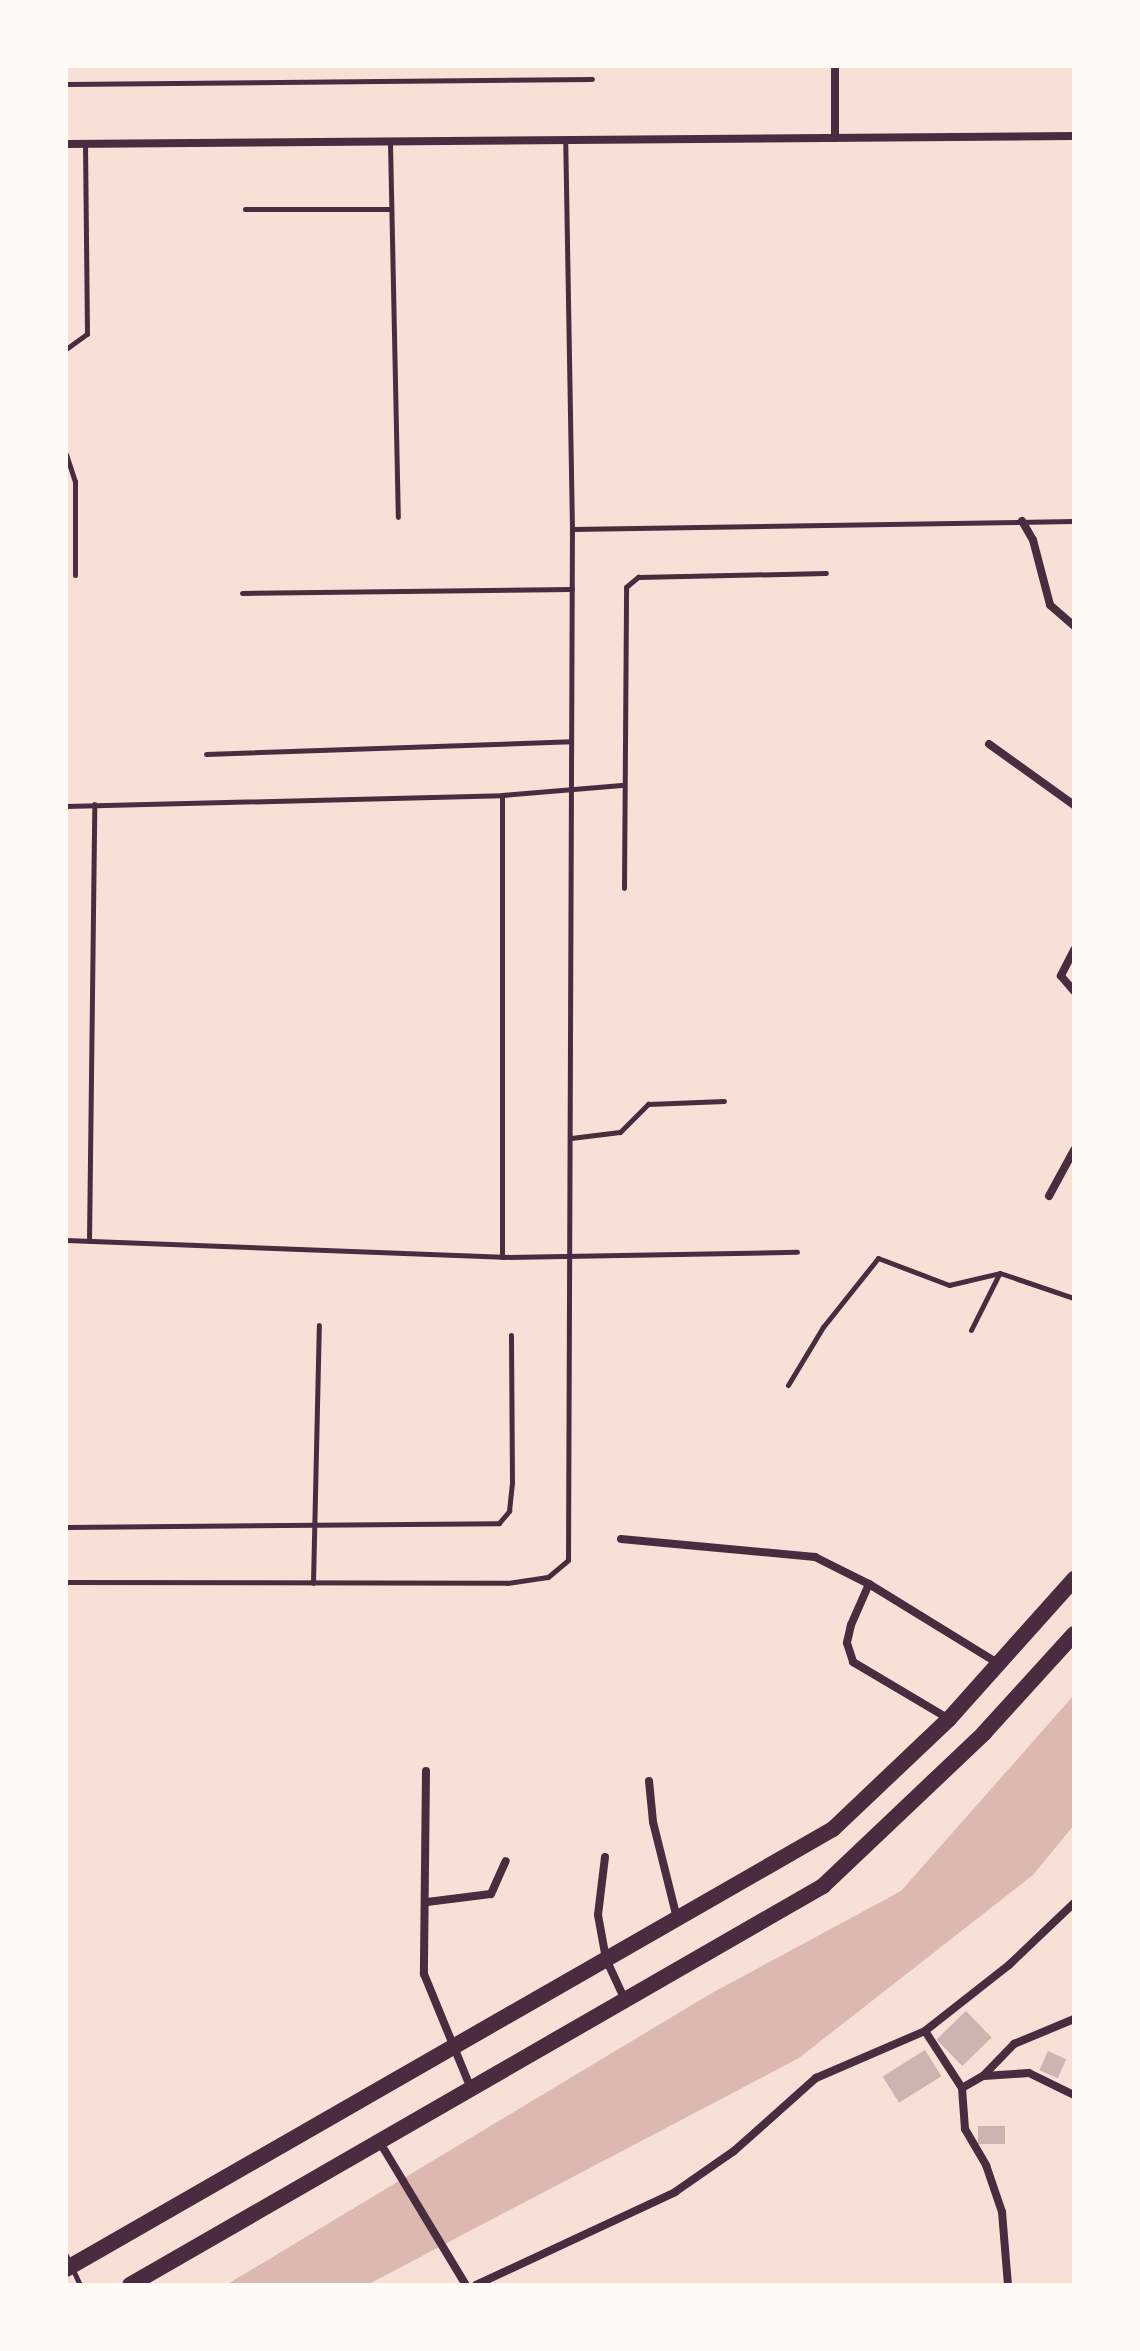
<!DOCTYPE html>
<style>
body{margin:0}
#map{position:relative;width:1140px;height:2351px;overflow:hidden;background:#f7e1d7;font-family:"Asap Condensed",sans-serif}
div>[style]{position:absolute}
.water>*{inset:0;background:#dcb8b0}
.building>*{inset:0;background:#ccb4b1;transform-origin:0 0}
.service>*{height:5px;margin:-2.5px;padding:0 2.5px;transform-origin:2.5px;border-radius:2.5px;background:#4a2c40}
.minor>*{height:8px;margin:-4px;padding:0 4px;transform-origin:4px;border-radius:4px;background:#4a2c40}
.secondary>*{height:16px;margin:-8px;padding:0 8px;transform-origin:8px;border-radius:8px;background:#4a2c40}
span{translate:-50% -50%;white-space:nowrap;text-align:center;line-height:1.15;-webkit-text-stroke:6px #fffaf5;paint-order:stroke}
.frame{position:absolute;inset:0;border:68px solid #fffaf5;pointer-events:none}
</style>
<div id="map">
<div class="water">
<div style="clip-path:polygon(1074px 1695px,1074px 1825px,1033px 1875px,799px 2058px,367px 2285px,226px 2285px,710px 1994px,901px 1891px)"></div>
</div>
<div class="building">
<div style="left:966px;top:2011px;width:37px;height:41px;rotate:46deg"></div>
<div style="left:925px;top:2050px;width:31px;height:50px;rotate:58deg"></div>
<div style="left:1048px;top:2051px;width:20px;height:21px;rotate:24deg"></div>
<div style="left:978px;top:2126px;width:27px;height:18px"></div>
</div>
<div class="service">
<div style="left:66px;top:84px;width:526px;rotate:-0.54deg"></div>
<div style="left:390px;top:143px;width:374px;rotate:88.8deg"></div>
<div style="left:245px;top:209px;width:146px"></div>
<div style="left:66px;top:349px;width:26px;rotate:-36deg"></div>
<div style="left:87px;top:334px;width:190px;rotate:-90.6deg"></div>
<div style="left:66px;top:454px;width:28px;rotate:72deg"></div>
<div style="left:75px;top:481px;width:94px;rotate:90deg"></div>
<div style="left:572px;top:529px;width:502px;rotate:-0.91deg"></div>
<div style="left:242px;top:593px;width:330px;rotate:-0.7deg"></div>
<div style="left:206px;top:754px;width:365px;rotate:-2deg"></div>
<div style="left:502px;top:795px;width:462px;rotate:90deg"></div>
<div style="left:66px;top:806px;width:436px;rotate:-1.4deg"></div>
<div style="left:502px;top:795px;width:120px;rotate:-4.8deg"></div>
<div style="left:624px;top:888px;width:301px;rotate:-89.6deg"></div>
<div style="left:626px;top:587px;width:16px;rotate:-40deg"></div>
<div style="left:638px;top:577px;width:188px;rotate:-1.2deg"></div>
<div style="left:571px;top:1138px;width:49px;rotate:-7deg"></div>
<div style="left:620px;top:1132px;width:40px;rotate:-45deg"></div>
<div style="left:648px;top:1104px;width:76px;rotate:-2.3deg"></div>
<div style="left:66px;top:1240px;width:436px;rotate:2.2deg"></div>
<div style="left:502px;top:1257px;width:295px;rotate:-1deg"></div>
<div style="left:89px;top:1241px;width:437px;rotate:-89.3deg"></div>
<div style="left:971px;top:1330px;width:63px;rotate:-63.4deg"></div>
<div style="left:788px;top:1385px;width:68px;rotate:-58.9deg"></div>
<div style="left:823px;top:1327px;width:88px;rotate:-51.4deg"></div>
<div style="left:878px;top:1258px;width:76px;rotate:20.8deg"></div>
<div style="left:949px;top:1285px;width:52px;rotate:-13.2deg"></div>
<div style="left:1000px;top:1273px;width:78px;rotate:18.7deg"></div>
<div style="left:66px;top:1527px;width:433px;rotate:-0.5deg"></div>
<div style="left:499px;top:1523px;width:16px;rotate:-50deg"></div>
<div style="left:509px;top:1511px;width:29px;rotate:-84deg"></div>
<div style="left:512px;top:1482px;width:147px;rotate:-90.4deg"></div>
<div style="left:66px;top:1582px;width:441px;rotate:0.1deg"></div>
<div style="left:507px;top:1583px;width:41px;rotate:-8.3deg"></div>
<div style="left:548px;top:1577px;width:26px;rotate:-40deg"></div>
<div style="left:568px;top:1560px;width:1031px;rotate:-89.78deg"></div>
<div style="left:572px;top:529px;width:385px;rotate:-91deg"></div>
<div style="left:313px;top:1583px;width:258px;rotate:-88.7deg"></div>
<div style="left:66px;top:2255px;width:33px;rotate:65deg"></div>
</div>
<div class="minor">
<div style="left:835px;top:66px;width:72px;rotate:90deg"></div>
<div style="left:66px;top:144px;width:1008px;rotate:-0.45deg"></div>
<div style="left:1022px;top:521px;width:22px;rotate:60deg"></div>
<div style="left:1033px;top:540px;width:67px;rotate:75.3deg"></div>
<div style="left:1050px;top:605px;width:32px;rotate:41deg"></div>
<div style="left:989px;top:744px;width:105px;rotate:35.7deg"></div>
<div style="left:1074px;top:950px;width:29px;rotate:117deg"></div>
<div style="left:1061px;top:976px;width:20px;rotate:49deg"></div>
<div style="left:1049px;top:1196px;width:52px;rotate:-61.5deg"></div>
<div style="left:621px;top:1539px;width:195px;rotate:5.3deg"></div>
<div style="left:815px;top:1557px;width:60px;rotate:26.6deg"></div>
<div style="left:869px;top:1584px;width:153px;rotate:31.6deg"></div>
<div style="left:869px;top:1584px;width:45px;rotate:113.7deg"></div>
<div style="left:851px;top:1625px;width:18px;rotate:103deg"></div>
<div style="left:847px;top:1643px;width:20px;rotate:72deg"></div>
<div style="left:853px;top:1662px;width:112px;rotate:30.7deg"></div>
<div style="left:426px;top:1771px;width:203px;rotate:90.6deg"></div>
<div style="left:424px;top:1974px;width:121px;rotate:67.7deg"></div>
<div style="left:649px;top:1781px;width:41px;rotate:84.4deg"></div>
<div style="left:653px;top:1822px;width:99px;rotate:76deg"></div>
<div style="left:605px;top:1857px;width:58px;rotate:96.9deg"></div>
<div style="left:598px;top:1915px;width:45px;rotate:79.7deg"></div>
<div style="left:606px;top:1959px;width:45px;rotate:65.1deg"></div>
<div style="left:427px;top:1902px;width:64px;rotate:-7.1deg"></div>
<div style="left:491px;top:1894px;width:36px;rotate:-66deg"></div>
<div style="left:925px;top:2031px;width:68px;rotate:57deg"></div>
<div style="left:962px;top:2088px;width:24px;rotate:-30deg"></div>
<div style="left:983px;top:2076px;width:45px;rotate:-45.9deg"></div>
<div style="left:1014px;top:2044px;width:65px;rotate:-22.6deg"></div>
<div style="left:984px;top:2076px;width:45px;rotate:-3.8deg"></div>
<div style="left:1029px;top:2073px;width:50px;rotate:26.1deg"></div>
<div style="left:962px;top:2088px;width:41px;rotate:85.8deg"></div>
<div style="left:965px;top:2129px;width:42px;rotate:59.7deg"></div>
<div style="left:986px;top:2165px;width:50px;rotate:71.2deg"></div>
<div style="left:1002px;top:2212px;width:73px;rotate:85.3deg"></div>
<div style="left:379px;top:2141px;width:168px;rotate:58.9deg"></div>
<div style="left:476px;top:2285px;width:220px;rotate:-25deg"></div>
<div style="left:675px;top:2192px;width:72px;rotate:-34.8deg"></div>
<div style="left:734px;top:2151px;width:110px;rotate:-41.7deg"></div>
<div style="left:816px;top:2078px;width:119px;rotate:-23.3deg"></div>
<div style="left:925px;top:2031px;width:107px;rotate:-38.2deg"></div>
<div style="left:1009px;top:1965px;width:90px;rotate:-43.6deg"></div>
</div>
<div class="secondary">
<div style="left:66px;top:2269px;width:884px;rotate:-29.84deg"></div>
<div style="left:833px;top:1829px;width:160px;rotate:-43.5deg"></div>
<div style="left:949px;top:1719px;width:188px;rotate:-48.2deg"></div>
<div style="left:130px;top:2285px;width:800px;rotate:-29.93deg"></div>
<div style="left:823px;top:1886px;width:222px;rotate:-43.5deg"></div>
<div style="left:984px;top:1733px;width:134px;rotate:-47.7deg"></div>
</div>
<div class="frame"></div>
</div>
